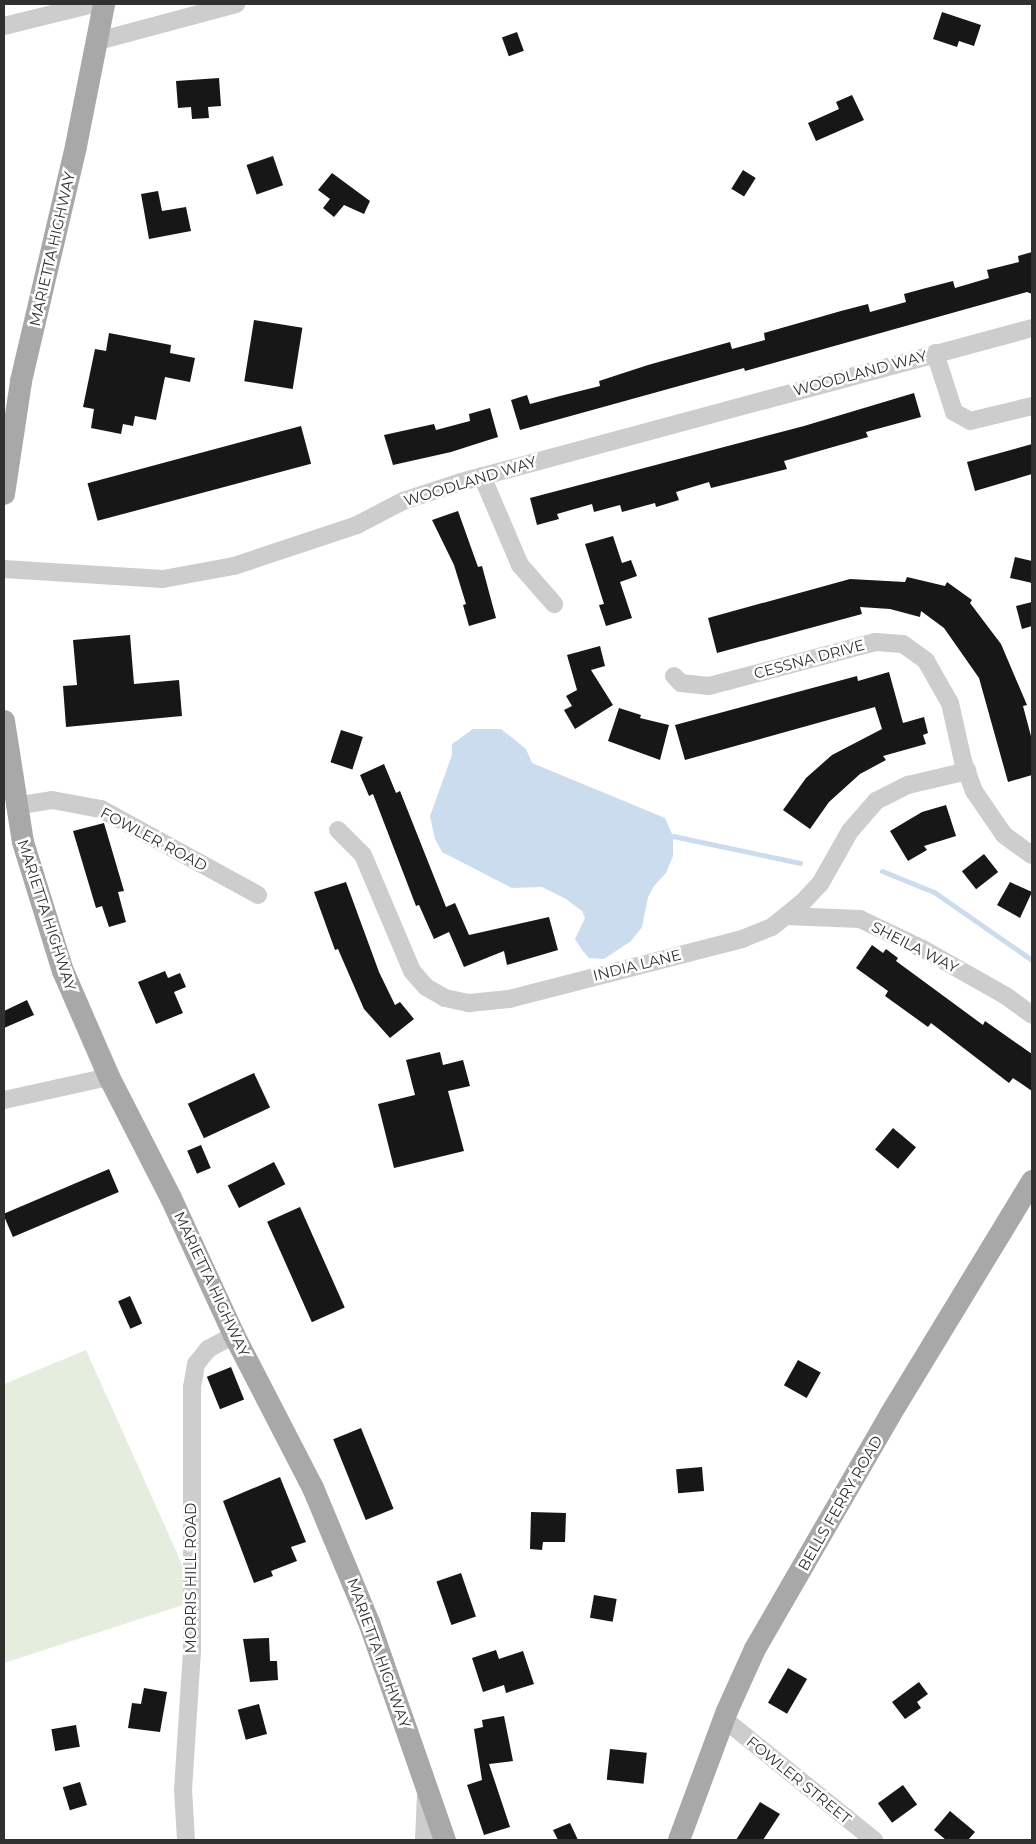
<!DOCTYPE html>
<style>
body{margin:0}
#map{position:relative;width:1036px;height:1844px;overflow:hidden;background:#fff;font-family:Montserrat,sans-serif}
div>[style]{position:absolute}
.green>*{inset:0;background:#e5eede}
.water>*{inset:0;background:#cadcee}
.stream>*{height:5px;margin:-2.5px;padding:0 2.5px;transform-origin:2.5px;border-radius:2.5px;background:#cadcee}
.building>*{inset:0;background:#171717;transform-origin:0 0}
.minor>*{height:18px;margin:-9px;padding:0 9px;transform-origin:9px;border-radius:9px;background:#cdcdcd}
.major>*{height:22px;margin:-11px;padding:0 11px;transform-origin:11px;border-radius:11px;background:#a8a8a8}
span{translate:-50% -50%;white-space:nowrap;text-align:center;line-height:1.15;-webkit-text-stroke:5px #fff;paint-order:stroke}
.street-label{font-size:15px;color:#303030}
.frame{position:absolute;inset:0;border:5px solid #303030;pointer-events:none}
</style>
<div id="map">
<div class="green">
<div style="clip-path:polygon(86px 1350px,198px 1600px,4px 1663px,4px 1384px)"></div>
</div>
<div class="water">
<div style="clip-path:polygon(473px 729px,501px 729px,526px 749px,532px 763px,665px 818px,673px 836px,673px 856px,666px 873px,654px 886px,648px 897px,642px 927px,631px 941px,604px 959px,589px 958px,582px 950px,575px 939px,585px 918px,582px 911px,566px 899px,542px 887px,512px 888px,442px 852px,435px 839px,430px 816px,452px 755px,452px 744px)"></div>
</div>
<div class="stream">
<div style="left:673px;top:836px;width:130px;rotate:12deg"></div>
<div style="left:882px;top:871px;width:56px;rotate:22deg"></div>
<div style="left:934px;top:892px;width:119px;rotate:34.8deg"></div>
</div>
<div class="building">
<div style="clip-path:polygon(942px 12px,981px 25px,974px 46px,959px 41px,957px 47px,933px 39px)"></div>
<div style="left:517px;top:32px;width:20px;height:16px;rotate:70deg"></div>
<div style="clip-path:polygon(219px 78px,221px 106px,208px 107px,209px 118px,192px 119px,191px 107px,178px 108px,176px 81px)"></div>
<div style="clip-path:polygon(852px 95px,864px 120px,816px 141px,808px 123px,839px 109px,836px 102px)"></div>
<div style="left:273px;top:156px;width:31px;height:28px;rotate:71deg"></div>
<div style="left:743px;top:170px;width:15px;height:22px;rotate:32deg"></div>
<div style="clip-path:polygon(332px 173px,370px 201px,364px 214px,344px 205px,334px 217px,323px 208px,330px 199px,318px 190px)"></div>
<div style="clip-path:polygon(158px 191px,162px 211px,186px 207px,191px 231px,149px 239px,141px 194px)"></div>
<div style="clip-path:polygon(1032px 252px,1032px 294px,1027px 292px,745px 371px,744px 368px,520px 430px,511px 400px,527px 395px,530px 404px,560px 396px,600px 386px,599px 381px,648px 365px,730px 342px,732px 349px,765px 340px,764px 333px,841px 311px,868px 304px,870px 312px,906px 302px,904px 294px,926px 288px,953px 281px,955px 288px,989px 278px,987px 270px,1019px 262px,1018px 256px)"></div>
<div style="left:254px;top:320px;width:49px;height:62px;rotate:9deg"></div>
<div style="clip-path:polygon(109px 333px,171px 345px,170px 353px,195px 358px,190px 382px,165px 377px,156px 420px,135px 416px,133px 426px,123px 424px,121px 434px,91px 428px,94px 409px,83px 407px,95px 349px,106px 351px)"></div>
<div style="clip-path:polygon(914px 393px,921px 417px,866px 432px,868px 437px,784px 461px,787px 469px,711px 488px,709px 482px,676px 492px,679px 500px,656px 507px,655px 503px,622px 512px,620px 505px,594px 512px,592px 504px,557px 514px,559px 519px,537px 525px,530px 498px,804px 426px)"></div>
<div style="clip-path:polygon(490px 408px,498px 437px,451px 452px,393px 465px,384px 435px,434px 424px,436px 430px,470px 421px,469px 414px)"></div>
<div style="left:301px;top:426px;width:39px;height:221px;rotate:75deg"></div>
<div style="clip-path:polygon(1032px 444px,1032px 474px,975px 491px,967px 462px)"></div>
<div style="clip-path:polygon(458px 511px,478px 567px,482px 566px,496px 618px,469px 626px,463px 605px,466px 604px,454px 565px,432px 520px)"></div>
<div style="clip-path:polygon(613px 536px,622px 563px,631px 560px,637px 576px,620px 582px,632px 618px,606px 626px,599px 605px,604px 604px,585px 544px)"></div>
<div style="clip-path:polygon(1015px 557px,1032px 561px,1032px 583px,1010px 578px)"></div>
<div style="clip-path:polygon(907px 577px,945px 586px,947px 582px,972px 600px,970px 603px,1001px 644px,1027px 705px,1023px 706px,1032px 740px,1032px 775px,1008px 782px,979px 678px,944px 628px,921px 611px,920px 617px,890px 609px,860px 607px,862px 614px,717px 653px,708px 618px,850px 579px,905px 582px)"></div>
<div style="clip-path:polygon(1032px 602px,1032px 626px,1022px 629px,1016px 606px)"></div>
<div style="clip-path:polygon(130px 635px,134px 684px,179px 680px,182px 716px,66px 727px,63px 686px,77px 685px,73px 640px)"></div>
<div style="clip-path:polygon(600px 646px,605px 666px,591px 670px,613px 705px,575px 729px,564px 710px,572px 706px,566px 696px,577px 690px,567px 655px)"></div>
<div style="clip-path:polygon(889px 672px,903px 723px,924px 717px,928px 733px,923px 735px,926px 744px,883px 756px,886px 760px,860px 774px,829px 802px,810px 829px,783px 810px,806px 778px,832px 755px,882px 729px,875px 707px,685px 760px,675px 725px,857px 676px,858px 681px)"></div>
<div style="clip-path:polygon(619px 708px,641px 715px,640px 718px,669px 725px,660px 760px,608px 741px)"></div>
<div style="left:341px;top:730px;width:23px;height:34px;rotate:18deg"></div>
<div style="clip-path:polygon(384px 764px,396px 793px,400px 791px,446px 907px,455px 903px,469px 935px,549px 917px,558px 950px,507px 965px,504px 951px,464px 967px,449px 932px,434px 939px,419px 905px,416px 906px,373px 794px,369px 796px,360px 775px)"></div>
<div style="clip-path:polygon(946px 805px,956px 836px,924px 846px,927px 850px,908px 861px,890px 831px,922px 812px)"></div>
<div style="clip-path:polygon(104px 823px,124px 891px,118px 892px,126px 922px,109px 927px,102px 906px,96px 908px,73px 831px)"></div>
<div style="left:984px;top:854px;width:23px;height:28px;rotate:52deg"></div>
<div style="clip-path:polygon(346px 882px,379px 972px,395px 1005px,400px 1002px,414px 1019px,390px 1038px,364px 1009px,338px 949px,335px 950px,314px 892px)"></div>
<div style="clip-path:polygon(1010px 882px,1032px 892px,1020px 918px,997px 905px)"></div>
<div style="clip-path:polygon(872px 945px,883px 953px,886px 949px,898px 958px,896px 961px,983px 1025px,985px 1021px,1032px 1054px,1032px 1091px,1013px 1078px,1009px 1083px,931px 1023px,928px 1027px,885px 996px,888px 991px,856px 968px)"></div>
<div style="clip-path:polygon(165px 971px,168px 978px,180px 973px,186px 987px,174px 992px,183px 1013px,156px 1024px,138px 982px)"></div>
<div style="clip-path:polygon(27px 1000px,34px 1015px,4px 1028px,4px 1011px)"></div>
<div style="clip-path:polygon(440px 1052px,443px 1065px,463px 1060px,470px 1086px,448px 1091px,464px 1151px,394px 1168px,378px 1104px,415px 1095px,406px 1060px)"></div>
<div style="left:254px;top:1073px;width:38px;height:73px;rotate:65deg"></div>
<div style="left:893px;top:1128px;width:30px;height:28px;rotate:40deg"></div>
<div style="left:201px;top:1145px;width:25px;height:15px;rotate:67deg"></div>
<div style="left:274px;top:1162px;width:25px;height:52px;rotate:63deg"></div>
<div style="left:109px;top:1169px;width:25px;height:115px;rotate:67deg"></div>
<div style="left:300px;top:1207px;width:110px;height:36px;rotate:66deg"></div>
<div style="left:130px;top:1296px;width:30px;height:13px;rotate:66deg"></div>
<div style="left:798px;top:1360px;width:26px;height:29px;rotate:29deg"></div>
<div style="left:231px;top:1367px;width:35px;height:26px;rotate:68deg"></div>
<div style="left:361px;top:1428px;width:87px;height:30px;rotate:68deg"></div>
<div style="left:702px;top:1467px;width:24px;height:26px;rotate:85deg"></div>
<div style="clip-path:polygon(280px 1477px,306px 1542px,291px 1547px,297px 1561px,271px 1571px,273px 1576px,254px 1583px,223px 1501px)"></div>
<div style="clip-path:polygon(531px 1512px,566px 1513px,565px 1542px,543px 1542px,542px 1550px,530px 1549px)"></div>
<div style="left:461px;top:1573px;width:46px;height:26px;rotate:71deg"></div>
<div style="left:594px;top:1595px;width:23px;height:23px;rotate:10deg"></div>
<div style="clip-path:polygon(269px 1638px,270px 1661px,277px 1661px,278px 1680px,250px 1682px,243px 1639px)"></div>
<div style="clip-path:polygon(496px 1650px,499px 1659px,523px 1651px,534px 1684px,506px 1693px,504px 1685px,483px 1692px,472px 1658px)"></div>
<div style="left:788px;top:1668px;width:22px;height:40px;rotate:30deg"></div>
<div style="clip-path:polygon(919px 1682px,928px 1694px,917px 1702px,921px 1708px,905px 1719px,892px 1702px)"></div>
<div style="clip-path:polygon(144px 1688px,167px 1692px,160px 1732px,128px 1728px,132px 1703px,141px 1704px)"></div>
<div style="left:259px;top:1704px;width:31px;height:22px;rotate:75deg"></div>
<div style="clip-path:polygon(504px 1716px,513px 1761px,489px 1764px,510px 1827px,484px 1835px,467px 1785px,482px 1780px,474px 1729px,483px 1727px,482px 1720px)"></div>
<div style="left:76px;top:1725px;width:22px;height:25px;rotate:80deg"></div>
<div style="left:610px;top:1749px;width:37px;height:31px;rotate:6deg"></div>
<div style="left:80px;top:1782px;width:24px;height:18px;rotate:73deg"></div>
<div style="left:903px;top:1785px;width:24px;height:31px;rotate:54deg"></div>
<div style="clip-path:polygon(760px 1802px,780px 1814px,763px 1840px,736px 1840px)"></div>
<div style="clip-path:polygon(950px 1811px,975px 1832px,968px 1840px,946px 1840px,934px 1830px)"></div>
<div style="clip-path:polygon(570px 1823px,578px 1840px,558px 1840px,553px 1830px)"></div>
</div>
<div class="minor">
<div style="left:4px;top:26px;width:92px;rotate:-13.9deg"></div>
<div style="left:98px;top:41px;width:143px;rotate:-15deg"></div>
<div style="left:935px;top:353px;width:62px;rotate:72.1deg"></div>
<div style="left:954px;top:412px;width:18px;rotate:29deg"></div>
<div style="left:970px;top:421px;width:64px;rotate:-13.6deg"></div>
<div style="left:482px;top:476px;width:97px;rotate:66.9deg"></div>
<div style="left:520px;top:565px;width:52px;rotate:48.9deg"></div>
<div style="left:4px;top:569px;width:159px;rotate:3.6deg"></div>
<div style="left:163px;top:579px;width:72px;rotate:-10.4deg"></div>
<div style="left:234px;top:566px;width:130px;rotate:-18.4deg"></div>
<div style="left:357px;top:525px;width:52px;rotate:-27.6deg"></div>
<div style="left:403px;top:501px;width:61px;rotate:-18.1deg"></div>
<div style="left:461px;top:482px;width:591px;rotate:-15.09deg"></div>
<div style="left:674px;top:676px;width:10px;rotate:45deg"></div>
<div style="left:681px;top:683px;width:28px;rotate:6deg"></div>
<div style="left:709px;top:686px;width:172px;rotate:-14.8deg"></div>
<div style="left:875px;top:642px;width:28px;rotate:4deg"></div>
<div style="left:903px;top:644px;width:29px;rotate:36deg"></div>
<div style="left:926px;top:661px;width:48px;rotate:60.3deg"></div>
<div style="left:950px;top:703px;width:59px;rotate:77.4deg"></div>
<div style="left:963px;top:761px;width:32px;rotate:70deg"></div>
<div style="left:974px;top:791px;width:53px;rotate:55.7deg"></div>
<div style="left:1004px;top:835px;width:34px;rotate:36deg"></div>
<div style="left:15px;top:806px;width:37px;rotate:-9deg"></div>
<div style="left:52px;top:800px;width:50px;rotate:10.4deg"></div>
<div style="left:101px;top:809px;width:179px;rotate:28.7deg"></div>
<div style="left:338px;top:830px;width:35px;rotate:45deg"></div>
<div style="left:363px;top:855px;width:126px;rotate:67.1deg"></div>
<div style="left:412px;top:971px;width:21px;rotate:49deg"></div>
<div style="left:426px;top:987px;width:22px;rotate:30deg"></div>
<div style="left:445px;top:998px;width:25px;rotate:12deg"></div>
<div style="left:469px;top:1003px;width:40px;rotate:-5.7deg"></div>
<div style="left:509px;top:999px;width:241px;rotate:-14.4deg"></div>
<div style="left:742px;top:939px;width:32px;rotate:-22deg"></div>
<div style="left:772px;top:927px;width:38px;rotate:-39deg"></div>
<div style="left:802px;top:903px;width:26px;rotate:-47deg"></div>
<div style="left:820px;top:884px;width:61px;rotate:-60.5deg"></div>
<div style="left:850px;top:831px;width:40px;rotate:-49deg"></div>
<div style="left:876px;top:801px;width:36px;rotate:-27deg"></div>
<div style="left:908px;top:785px;width:61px;rotate:-13.3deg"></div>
<div style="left:786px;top:916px;width:74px;rotate:2.3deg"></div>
<div style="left:860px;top:919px;width:70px;rotate:25.5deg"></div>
<div style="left:923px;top:949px;width:95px;rotate:29.5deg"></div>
<div style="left:1006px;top:996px;width:32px;rotate:36deg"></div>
<div style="left:4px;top:1100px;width:107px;rotate:-12.4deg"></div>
<div style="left:724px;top:1719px;width:193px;rotate:38.9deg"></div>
<div style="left:186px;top:1840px;width:50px;rotate:-93.4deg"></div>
<div style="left:183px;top:1790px;width:140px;rotate:-86.3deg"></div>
<div style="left:192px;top:1650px;width:263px;rotate:-90deg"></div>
<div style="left:192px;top:1387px;width:23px;rotate:-80deg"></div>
<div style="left:196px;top:1364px;width:19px;rotate:-51deg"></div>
<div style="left:208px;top:1349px;width:30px;rotate:-28deg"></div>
<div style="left:424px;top:1840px;width:45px;rotate:-87.5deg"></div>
</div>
<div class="major">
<div style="left:4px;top:494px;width:114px;rotate:-81.4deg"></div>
<div style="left:21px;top:381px;width:241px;rotate:-76.8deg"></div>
<div style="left:76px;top:146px;width:145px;rotate:-78.8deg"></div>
<div style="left:4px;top:721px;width:122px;rotate:81.1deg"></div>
<div style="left:23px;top:842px;width:135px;rotate:72.8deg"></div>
<div style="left:63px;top:971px;width:116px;rotate:66.5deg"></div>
<div style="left:109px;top:1077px;width:136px;rotate:62.9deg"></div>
<div style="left:171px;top:1198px;width:151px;rotate:65.3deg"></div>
<div style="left:234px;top:1335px;width:172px;rotate:62.7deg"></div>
<div style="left:313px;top:1488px;width:148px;rotate:67.4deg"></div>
<div style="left:370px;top:1625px;width:228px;rotate:70.8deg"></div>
<div style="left:679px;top:1840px;width:138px;rotate:-69.6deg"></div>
<div style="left:727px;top:1711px;width:68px;rotate:-65.7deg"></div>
<div style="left:755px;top:1649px;width:270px;rotate:-60deg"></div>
<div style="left:890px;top:1415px;width:274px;rotate:-58.7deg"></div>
</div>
<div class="street-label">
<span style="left:52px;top:249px;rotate:-77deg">MARIETTA HIGHWAY</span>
<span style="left:860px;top:373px;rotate:-15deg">WOODLAND WAY</span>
<span style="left:470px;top:481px;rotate:-17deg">WOODLAND WAY</span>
<span style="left:809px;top:659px;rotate:-15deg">CESSNA DRIVE</span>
<span style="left:154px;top:839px;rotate:28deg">FOWLER ROAD</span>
<span style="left:47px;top:915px;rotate:72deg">MARIETTA HIGHWAY</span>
<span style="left:915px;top:947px;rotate:27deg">SHEILA WAY</span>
<span style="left:637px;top:965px;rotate:-14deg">INDIA LANE</span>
<span style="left:212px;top:1284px;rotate:65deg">MARIETTA HIGHWAY</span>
<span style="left:840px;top:1503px;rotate:-60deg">BELLS FERRY ROAD</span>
<span style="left:191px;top:1578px;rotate:-90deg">MORRIS HILL ROAD</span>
<span style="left:379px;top:1653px;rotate:70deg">MARIETTA HIGHWAY</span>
<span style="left:799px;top:1780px;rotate:39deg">FOWLER STREET</span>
</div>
<div class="frame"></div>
</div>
